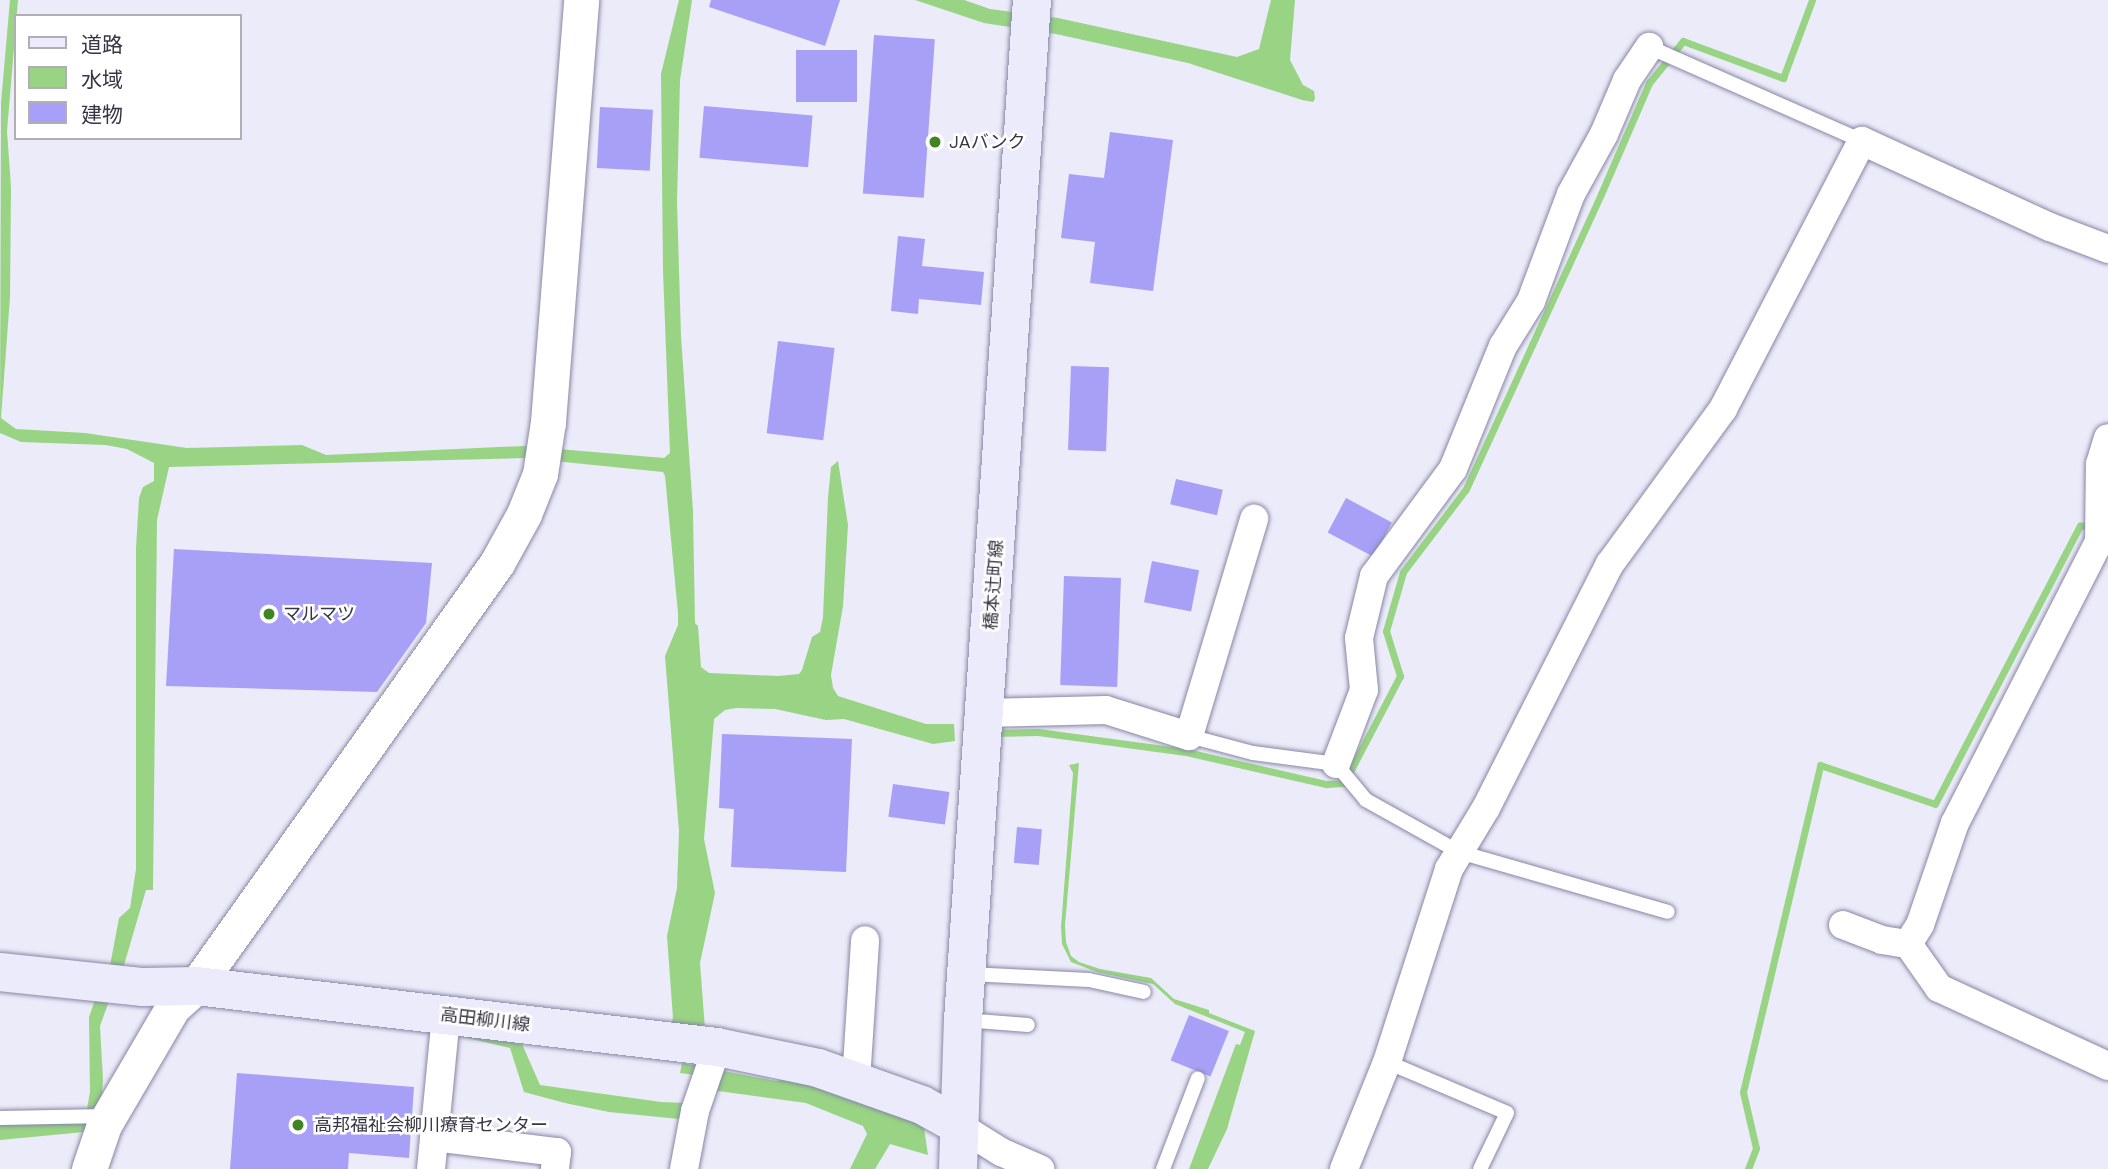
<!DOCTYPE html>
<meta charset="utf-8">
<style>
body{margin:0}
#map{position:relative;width:2108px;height:1169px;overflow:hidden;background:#ebebf9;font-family:"Work Sans","Noto Sans JP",sans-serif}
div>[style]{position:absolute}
.water>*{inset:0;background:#98d484}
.stream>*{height:7px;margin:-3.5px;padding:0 3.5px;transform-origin:3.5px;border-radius:3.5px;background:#98d484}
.building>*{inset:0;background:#a89ff7;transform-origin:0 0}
.roads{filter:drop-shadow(0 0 2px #8886a6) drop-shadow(0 0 2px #8886a6)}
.service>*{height:14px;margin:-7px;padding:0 7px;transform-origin:7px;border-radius:7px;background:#fff}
.minor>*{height:28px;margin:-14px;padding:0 14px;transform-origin:14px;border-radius:14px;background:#fff}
.tertiary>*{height:35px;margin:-17.5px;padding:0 17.5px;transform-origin:17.5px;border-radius:17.5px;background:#fff}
.secondary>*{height:38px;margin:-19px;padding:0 19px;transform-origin:19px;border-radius:19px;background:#ecebfc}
.dots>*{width:19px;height:19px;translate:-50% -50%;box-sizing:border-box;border:4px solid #fff;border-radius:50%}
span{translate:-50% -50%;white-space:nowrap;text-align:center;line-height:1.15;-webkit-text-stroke:5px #fff;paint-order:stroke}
.poi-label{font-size:18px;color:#373644}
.left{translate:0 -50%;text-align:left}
.street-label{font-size:18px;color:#373644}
.legend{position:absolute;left:14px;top:14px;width:228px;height:126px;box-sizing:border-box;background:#fff;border:2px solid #afafb4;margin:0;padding:9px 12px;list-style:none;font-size:21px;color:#373644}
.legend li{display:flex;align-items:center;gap:14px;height:35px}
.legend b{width:35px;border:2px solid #afafb4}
</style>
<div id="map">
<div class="water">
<div style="clip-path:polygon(10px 0,18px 0,7px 131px,11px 187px,10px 297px,1px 418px,16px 429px,85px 433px,187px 448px,302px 445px,326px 455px,523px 446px,664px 458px,670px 453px,663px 271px,661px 74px,679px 0,692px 0,680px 80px,677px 202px,681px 336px,693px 511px,695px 623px,698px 626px,701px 667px,709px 673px,778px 676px,799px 674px,802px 670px,812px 637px,820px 632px,823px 617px,828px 498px,831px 467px,838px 461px,848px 525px,843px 606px,831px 675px,833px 688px,838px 696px,926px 724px,954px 724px,955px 741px,933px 744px,844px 719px,826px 720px,775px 709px,736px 708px,725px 710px,714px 719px,704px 839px,715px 893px,700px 963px,705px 1029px,671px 1025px,673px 1018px,667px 936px,677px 888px,679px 831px,665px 656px,678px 625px,678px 613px,665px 476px,663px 472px,554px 461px,525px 458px,169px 467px,157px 520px,153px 890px,146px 890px,122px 972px,109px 971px,119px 918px,130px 908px,136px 869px,136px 548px,139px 498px,143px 487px,154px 481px,154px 463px,127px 449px,106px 445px,21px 442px,0 433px,1px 103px)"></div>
<div style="clip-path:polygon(915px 0,964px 0,990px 9px,1058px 18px,1237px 57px,1259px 49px,1271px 0,1295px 0,1290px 60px,1303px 85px,1314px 91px,1315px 99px,1313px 102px,1302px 100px,1188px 63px,1056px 34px,984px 23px)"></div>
<div style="clip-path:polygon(1079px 763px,1065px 925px,1066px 942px,1071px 956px,1079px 962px,1100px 969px,1151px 978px,1174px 999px,1209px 1010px,1209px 1013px,1255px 1031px,1227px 1129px,1208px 1169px,1189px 1169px,1236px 1044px,1240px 1045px,1245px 1032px,1175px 1004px,1153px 984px,1097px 972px,1071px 962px,1062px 944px,1061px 927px,1073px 773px,1069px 765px)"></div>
<div style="clip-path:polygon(96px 997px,109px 1001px,100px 1026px,103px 1080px,102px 1095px,94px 1109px,87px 1109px,90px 1092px,89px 1017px)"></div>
<div style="clip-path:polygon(469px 1035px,522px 1044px,540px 1085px,661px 1102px,686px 1103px,695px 1075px,680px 1073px,682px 1063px,776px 1081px,803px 1077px,906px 1117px,924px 1128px,928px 1155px,890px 1144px,875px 1169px,850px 1169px,867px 1134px,863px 1126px,806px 1103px,718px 1091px,679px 1119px,609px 1112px,565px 1103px,524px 1092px,510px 1048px,463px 1037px)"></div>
<div style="clip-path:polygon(77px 1121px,90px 1124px,84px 1132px,0 1140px,0 1125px)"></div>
</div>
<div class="stream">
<div style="left:992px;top:733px;width:46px;rotate:-1.2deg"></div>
<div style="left:1038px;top:732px;width:149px;rotate:7.7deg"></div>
<div style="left:1186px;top:752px;width:144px;rotate:12.9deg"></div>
<div style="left:1326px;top:784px;width:18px;rotate:-3deg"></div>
<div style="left:1344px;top:783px;width:121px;rotate:-62.4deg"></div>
<div style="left:1400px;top:676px;width:47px;rotate:-107.3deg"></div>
<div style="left:1386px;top:631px;width:61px;rotate:-73.9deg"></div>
<div style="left:1403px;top:572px;width:104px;rotate:-52.8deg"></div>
<div style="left:1466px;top:489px;width:324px;rotate:-65.4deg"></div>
<div style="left:1601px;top:194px;width:121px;rotate:-66.6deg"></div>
<div style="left:1649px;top:83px;width:54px;rotate:-51deg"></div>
<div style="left:1683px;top:41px;width:107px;rotate:20.3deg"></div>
<div style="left:1783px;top:78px;width:83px;rotate:-69.6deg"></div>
<div style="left:1748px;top:1169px;width:22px;rotate:-69deg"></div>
<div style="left:1756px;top:1148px;width:57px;rotate:-103.1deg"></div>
<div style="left:1743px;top:1092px;width:336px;rotate:-76.7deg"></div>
<div style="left:1820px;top:765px;width:121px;rotate:18.7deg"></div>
<div style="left:1935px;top:804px;width:314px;rotate:-62.5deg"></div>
<div style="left:2080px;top:526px;width:13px;rotate:-4deg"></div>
</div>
<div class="building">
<div style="clip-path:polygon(711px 0,840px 0,825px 46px,709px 7px)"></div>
<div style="left:874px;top:35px;width:61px;height:159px;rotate:4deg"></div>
<div style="left:796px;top:50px;width:61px;height:52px"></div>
<div style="left:704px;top:106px;width:109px;height:52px;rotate:5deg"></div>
<div style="left:600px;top:107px;width:53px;height:61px;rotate:3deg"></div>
<div style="clip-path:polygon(1110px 132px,1173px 140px,1153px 291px,1090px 283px,1095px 242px,1061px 238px,1069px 174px,1104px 178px)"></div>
<div style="clip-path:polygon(898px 236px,925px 239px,922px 266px,984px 272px,981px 305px,919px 299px,918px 314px,891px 311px)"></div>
<div style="left:778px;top:341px;width:57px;height:93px;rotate:7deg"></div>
<div style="left:1071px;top:366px;width:38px;height:84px;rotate:2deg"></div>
<div style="left:1176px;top:479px;width:48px;height:26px;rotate:13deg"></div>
<div style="left:1346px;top:498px;width:52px;height:39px;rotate:28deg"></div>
<div style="clip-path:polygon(174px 549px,432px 563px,426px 623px,377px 692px,166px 686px)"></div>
<div style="left:1152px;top:561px;width:48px;height:42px;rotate:11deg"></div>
<div style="left:1064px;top:576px;width:57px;height:109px;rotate:2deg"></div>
<div style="clip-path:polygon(722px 734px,852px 739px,846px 872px,731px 867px,734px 809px,719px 808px)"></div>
<div style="left:893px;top:784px;width:57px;height:33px;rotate:8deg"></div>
<div style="left:1017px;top:827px;width:25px;height:36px;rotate:5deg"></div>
<div style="left:1189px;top:1015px;width:43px;height:49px;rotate:22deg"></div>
<div style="clip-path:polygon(237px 1073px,414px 1087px,409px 1158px,349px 1153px,348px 1169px,230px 1169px)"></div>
</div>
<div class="roads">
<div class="service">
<div style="left:1649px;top:44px;width:3px;rotate:90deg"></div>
<div style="left:1649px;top:47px;width:233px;rotate:23.8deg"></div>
<div style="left:1189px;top:736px;width:66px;rotate:14.9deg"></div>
<div style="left:1253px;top:753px;width:84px;rotate:7.5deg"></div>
<div style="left:1336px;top:764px;width:47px;rotate:50.2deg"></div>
<div style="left:1366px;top:800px;width:107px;rotate:29.2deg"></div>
<div style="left:1459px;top:852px;width:217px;rotate:16deg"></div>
<div style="left:969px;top:974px;width:120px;rotate:2.9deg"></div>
<div style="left:1089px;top:980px;width:56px;rotate:12.3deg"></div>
<div style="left:964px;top:1020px;width:64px;rotate:4.5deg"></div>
<div style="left:1387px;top:1062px;width:130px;rotate:23deg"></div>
<div style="left:1507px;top:1113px;width:62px;rotate:115.7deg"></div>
<div style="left:0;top:1118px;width:108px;rotate:-1.1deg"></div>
<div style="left:1163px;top:1169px;width:97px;rotate:-69deg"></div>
</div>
<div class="minor">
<div style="left:985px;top:713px;width:121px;rotate:-1.4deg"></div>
<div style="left:1106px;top:710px;width:87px;rotate:17.4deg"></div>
<div style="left:1189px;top:736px;width:227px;rotate:-73.3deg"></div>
<div style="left:1336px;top:764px;width:79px;rotate:-69.3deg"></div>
<div style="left:1364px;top:690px;width:52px;rotate:-95.5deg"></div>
<div style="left:1359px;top:638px;width:64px;rotate:-76.4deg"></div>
<div style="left:1374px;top:576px;width:133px;rotate:-53.6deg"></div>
<div style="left:1453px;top:469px;width:133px;rotate:-67.9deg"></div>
<div style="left:1503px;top:346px;width:53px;rotate:-58.1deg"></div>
<div style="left:1531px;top:301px;width:114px;rotate:-69.5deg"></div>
<div style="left:1571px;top:194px;width:68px;rotate:-61.2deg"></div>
<div style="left:1604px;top:134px;width:59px;rotate:-66.9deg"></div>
<div style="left:1627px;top:80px;width:40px;rotate:-56deg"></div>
<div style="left:1843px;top:925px;width:42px;rotate:21deg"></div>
<div style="left:1882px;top:940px;width:26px;rotate:9deg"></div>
<div style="left:1908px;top:944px;width:22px;rotate:-58deg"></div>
<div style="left:1920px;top:925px;width:108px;rotate:-71.1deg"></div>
<div style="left:1955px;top:823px;width:316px;rotate:-62.9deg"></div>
<div style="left:2099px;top:542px;width:78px;rotate:-89.3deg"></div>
<div style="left:2100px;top:464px;width:27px;rotate:-73deg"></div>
<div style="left:1908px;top:944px;width:54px;rotate:54.8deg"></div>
<div style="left:1939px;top:988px;width:186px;rotate:24.8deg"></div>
<div style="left:856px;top:1081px;width:141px;rotate:-86.3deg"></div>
<div style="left:958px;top:1125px;width:51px;rotate:32.1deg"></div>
<div style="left:1001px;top:1152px;width:43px;rotate:23.6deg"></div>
<div style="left:434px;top:1137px;width:124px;rotate:7deg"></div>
<div style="left:557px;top:1152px;width:17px;rotate:97deg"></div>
<div style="left:431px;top:1169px;width:155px;rotate:-84.4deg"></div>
<div style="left:684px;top:1169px;width:59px;rotate:-79.3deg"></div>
<div style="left:695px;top:1111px;width:68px;rotate:-71deg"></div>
<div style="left:1344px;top:1169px;width:115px;rotate:-68.1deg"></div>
<div style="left:1387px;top:1062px;width:203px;rotate:-72.2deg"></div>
<div style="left:1449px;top:869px;width:71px;rotate:-58.8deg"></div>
<div style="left:1486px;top:808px;width:274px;rotate:-63.1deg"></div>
<div style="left:1610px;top:564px;width:192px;rotate:-53.9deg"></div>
<div style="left:1723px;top:409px;width:302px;rotate:-62.6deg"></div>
<div style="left:1862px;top:141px;width:207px;rotate:24.6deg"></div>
<div style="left:2050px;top:227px;width:62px;rotate:20.8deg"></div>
</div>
<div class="tertiary">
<div style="left:89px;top:1169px;width:46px;rotate:-71.2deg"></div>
<div style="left:104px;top:1125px;width:137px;rotate:-59.7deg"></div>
<div style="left:173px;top:1007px;width:31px;rotate:-42deg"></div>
<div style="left:196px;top:986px;width:519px;rotate:-54.56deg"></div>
<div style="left:497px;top:563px;width:56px;rotate:-61.1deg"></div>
<div style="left:524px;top:514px;width:43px;rotate:-68.2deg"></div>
<div style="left:540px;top:474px;width:53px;rotate:-81.3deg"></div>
<div style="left:548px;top:422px;width:423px;rotate:-85.5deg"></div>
</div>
<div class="secondary">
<div style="left:0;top:972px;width:144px;rotate:6deg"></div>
<div style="left:143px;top:987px;width:53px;rotate:-1.1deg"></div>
<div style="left:196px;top:986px;width:525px;rotate:6.68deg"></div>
<div style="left:717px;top:1047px;width:103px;rotate:11.7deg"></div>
<div style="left:818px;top:1068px;width:110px;rotate:19.6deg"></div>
<div style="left:922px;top:1105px;width:41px;rotate:29.1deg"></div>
<div style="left:958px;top:1169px;width:149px;rotate:-88.1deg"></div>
<div style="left:963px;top:1020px;width:1022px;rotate:-86.13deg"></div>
</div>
</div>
<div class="dots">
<div style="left:935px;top:142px;background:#418426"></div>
<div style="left:269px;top:614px;background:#418426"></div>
<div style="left:298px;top:1125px;background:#418426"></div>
</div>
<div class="poi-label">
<span class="left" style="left:949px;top:142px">JAバンク</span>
<span class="left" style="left:283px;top:614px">マルマツ</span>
<span class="left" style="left:314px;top:1125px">高邦福祉会柳川療育センター</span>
</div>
<div class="street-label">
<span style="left:994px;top:585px;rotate:-86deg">橋本辻町線</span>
<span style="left:485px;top:1020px;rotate:7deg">高田柳川線</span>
</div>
<ul class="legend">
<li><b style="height:9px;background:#ecebfc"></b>道路</li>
<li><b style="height:19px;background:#98d484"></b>水域</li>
<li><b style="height:19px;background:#a89ff7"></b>建物</li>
</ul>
</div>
